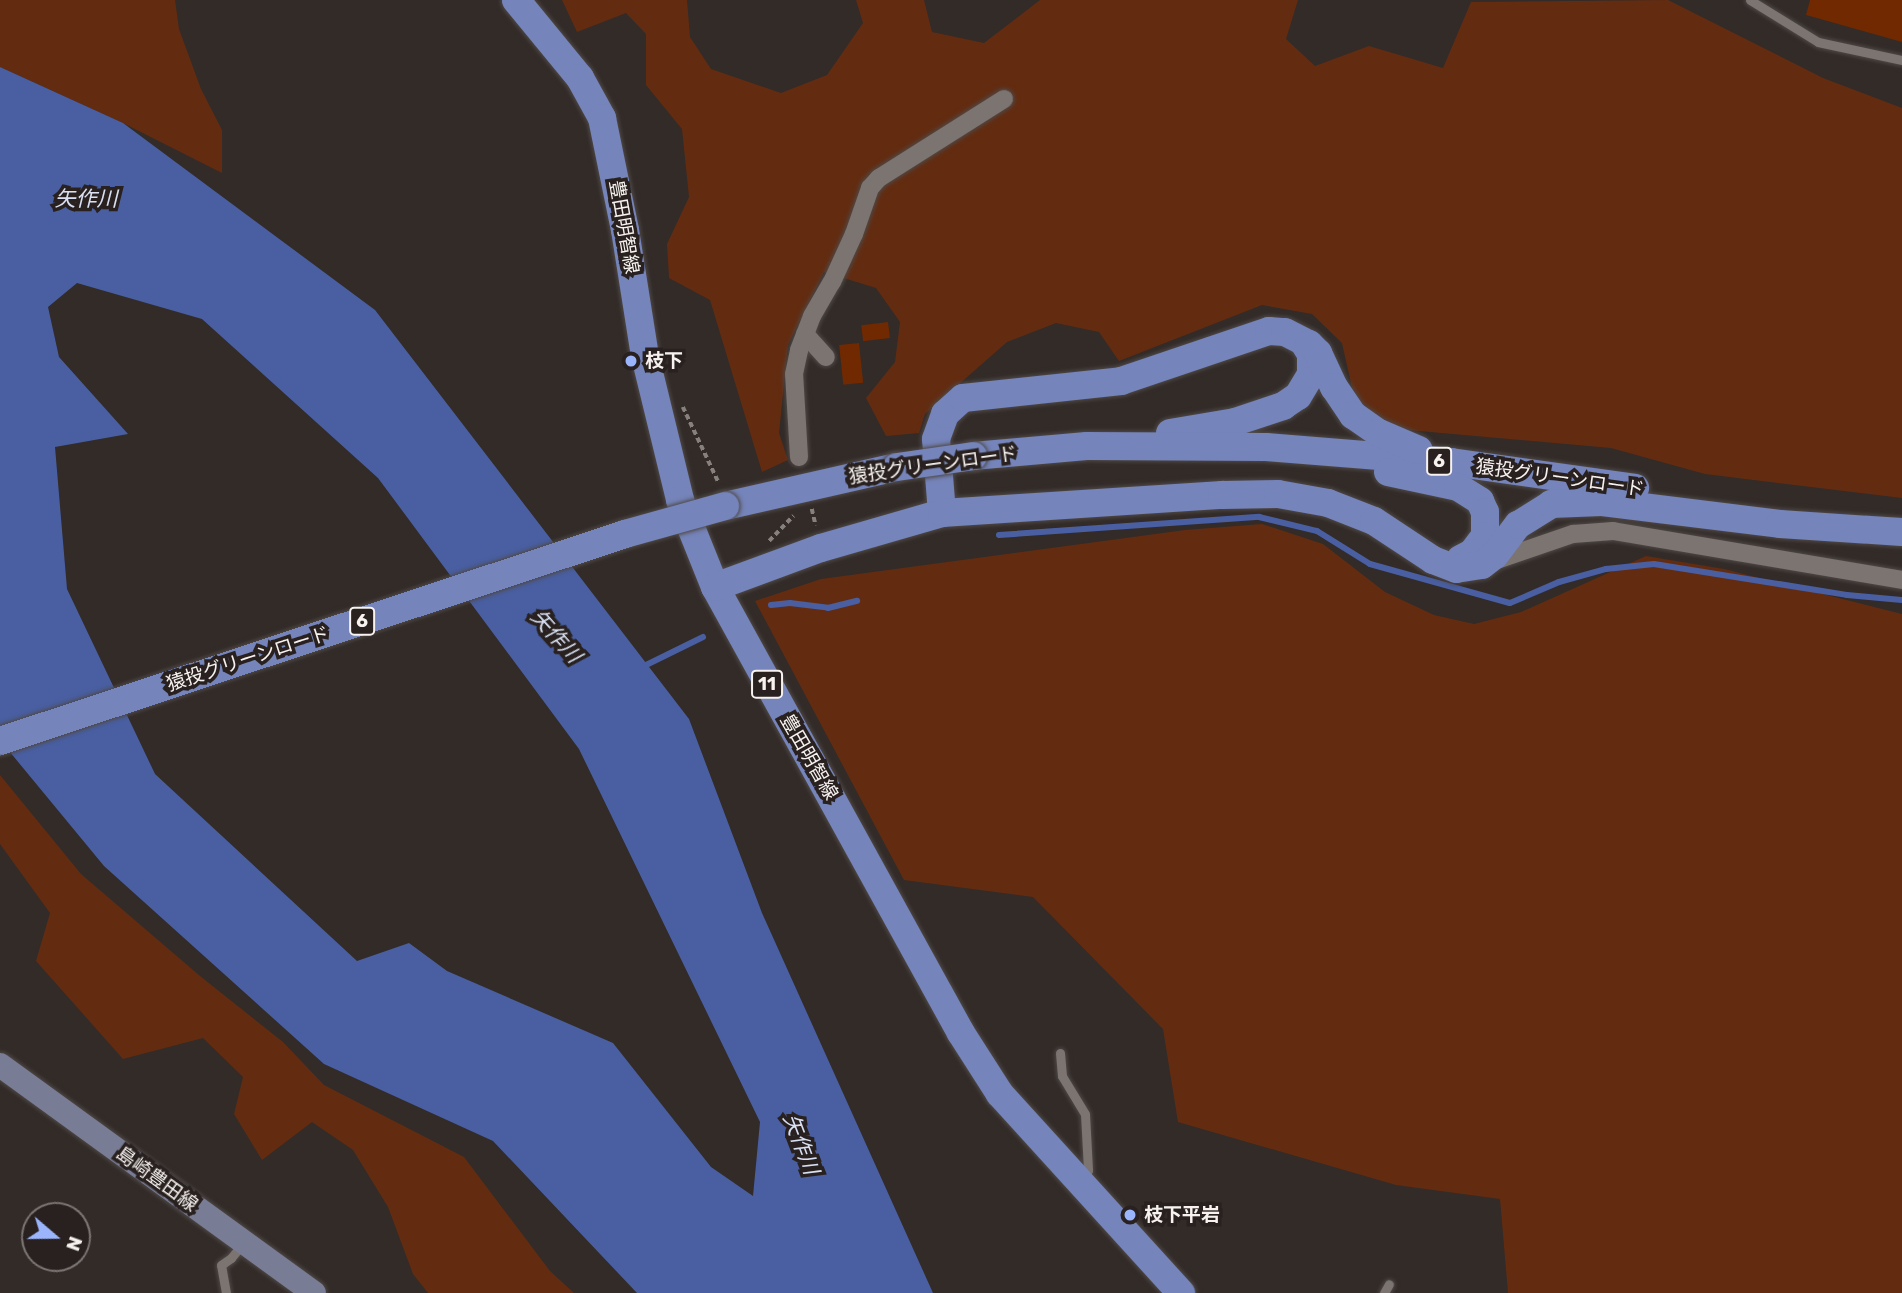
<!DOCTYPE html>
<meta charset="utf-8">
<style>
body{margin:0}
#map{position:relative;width:1902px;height:1293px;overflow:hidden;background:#322b28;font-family:Rubik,"Noto Sans JP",sans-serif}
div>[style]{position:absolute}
.green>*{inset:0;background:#632c11}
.water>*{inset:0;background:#495fa2}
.stream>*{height:6px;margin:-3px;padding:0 3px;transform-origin:3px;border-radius:3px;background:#495fa2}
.building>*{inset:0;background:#702900;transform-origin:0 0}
.path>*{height:3.5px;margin-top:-1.75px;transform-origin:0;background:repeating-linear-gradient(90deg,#87817e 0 5px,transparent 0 8.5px)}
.roads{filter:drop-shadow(0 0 2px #4f4947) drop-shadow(0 0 2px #4f4947)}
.lane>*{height:9px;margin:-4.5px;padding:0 4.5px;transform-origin:4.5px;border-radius:4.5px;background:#7c7470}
.street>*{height:18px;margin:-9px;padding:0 9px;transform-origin:9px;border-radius:9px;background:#7c7470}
.secondary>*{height:24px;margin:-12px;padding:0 12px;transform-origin:12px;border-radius:12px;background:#797c95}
.primary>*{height:28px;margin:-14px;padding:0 14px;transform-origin:14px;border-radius:14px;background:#7584ba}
.bridges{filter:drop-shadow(0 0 2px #4f4947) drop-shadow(0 0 2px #4f4947)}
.primary-bridge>*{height:28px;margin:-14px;padding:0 14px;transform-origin:14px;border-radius:14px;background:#7584ba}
.dots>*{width:19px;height:19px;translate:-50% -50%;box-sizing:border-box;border:4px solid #28211f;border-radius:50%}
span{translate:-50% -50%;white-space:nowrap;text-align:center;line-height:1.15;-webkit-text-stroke:7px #28211f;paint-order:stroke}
.shield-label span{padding:2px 5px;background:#28211f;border:2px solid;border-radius:5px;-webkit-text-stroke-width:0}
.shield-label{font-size:18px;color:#f7f2f0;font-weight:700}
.street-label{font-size:19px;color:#f7f2f0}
.poi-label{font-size:19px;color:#f7f2f0;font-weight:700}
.left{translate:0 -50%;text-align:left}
.water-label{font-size:21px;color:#d9e0f4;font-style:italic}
.north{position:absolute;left:21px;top:1202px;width:70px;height:70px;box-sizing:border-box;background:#28211f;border:2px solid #7b7573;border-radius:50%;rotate:110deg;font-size:19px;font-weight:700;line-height:28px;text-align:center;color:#f7f2f0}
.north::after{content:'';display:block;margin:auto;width:24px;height:32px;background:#9bb5fd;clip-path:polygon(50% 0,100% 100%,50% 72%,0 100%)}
</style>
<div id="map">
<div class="green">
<div style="clip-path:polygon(0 0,175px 0,179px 29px,201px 89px,222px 130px,222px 173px,123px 123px,0 67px)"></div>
<div style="clip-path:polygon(562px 0,687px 0,690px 37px,711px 69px,781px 93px,827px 75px,863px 23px,856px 0,924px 0,932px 32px,984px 43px,1040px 0,1298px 0,1286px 39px,1315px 66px,1369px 46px,1443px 68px,1471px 2px,1668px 0,1823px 78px,1902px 108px,1902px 498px,1705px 474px,1611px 448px,1408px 430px,1378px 421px,1354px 397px,1342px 343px,1312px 314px,1262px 305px,1119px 361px,1099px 332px,1056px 323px,1007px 342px,925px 414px,919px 433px,886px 436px,866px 398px,895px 362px,900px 322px,876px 288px,824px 272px,788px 345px,779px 433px,788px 460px,762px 472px,710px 300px,669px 278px,667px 244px,689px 197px,682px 129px,646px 85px,646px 34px,626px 13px,577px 32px)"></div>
<div style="clip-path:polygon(1262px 524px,1323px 544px,1385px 592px,1434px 615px,1474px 624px,1521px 612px,1646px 556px,1724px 569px,1902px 614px,1902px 1293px,1508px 1293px,1500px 1199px,1396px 1185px,1178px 1122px,1163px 1029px,1033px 897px,904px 880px,755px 601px,821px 579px,1185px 530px)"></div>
<div style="clip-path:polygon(0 775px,81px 874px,200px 976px,283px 1042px,324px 1085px,464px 1157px,550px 1271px,574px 1293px,428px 1293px,413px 1274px,388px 1207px,353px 1150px,312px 1122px,262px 1160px,234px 1114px,243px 1077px,203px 1038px,123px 1059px,36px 961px,50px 913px,0 844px)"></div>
</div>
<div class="water">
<div style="clip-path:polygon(evenodd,0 67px,123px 123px,375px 310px,689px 719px,762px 913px,933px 1293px,637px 1293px,493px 1141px,324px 1064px,104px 866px,0 740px,0 67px,77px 283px,202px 319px,378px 478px,579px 749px,760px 1122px,753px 1196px,711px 1167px,613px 1043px,447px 971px,409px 943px,357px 961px,155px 774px,67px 589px,55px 447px,128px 434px,59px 357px,48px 307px,77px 283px)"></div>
</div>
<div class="stream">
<div style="left:999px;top:535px;width:261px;rotate:-4deg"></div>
<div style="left:1259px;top:517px;width:60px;rotate:13.6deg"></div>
<div style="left:1317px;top:531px;width:62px;rotate:31.9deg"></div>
<div style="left:1370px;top:564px;width:145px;rotate:15.6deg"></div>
<div style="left:1510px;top:603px;width:53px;rotate:-23.2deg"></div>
<div style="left:1559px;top:582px;width:49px;rotate:-15.5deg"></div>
<div style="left:1606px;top:569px;width:48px;rotate:-5.9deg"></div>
<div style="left:1654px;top:564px;width:195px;rotate:9.1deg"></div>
<div style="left:1847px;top:595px;width:55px;rotate:5.2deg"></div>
<div style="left:771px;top:605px;width:19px;rotate:-6deg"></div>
<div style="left:790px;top:603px;width:38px;rotate:7deg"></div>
<div style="left:828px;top:608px;width:30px;rotate:-14deg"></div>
<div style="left:642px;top:667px;width:68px;rotate:-26.2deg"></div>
</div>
<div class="building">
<div style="clip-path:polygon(1810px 0,1902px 0,1902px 42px,1806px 15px)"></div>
<div style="left:888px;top:322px;width:16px;height:27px;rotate:83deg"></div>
<div style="left:859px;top:343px;width:40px;height:20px;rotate:84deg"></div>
</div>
<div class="path">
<div style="left:683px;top:407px;width:84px;rotate:64.7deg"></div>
<div style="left:812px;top:509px;width:17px;rotate:77deg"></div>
<div style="left:769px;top:541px;width:35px;rotate:-46deg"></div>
</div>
<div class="roads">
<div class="lane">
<div style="left:1750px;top:0;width:80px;rotate:31.7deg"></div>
<div style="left:1818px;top:42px;width:86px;rotate:12.1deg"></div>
<div style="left:1060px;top:1053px;width:23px;rotate:85deg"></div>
<div style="left:1062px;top:1076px;width:44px;rotate:58.8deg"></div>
<div style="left:1085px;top:1114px;width:56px;rotate:86.9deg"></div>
<div style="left:1088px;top:1170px;width:12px;rotate:110deg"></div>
<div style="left:226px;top:1293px;width:28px;rotate:-100deg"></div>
<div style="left:221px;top:1265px;width:12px;rotate:-35deg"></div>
<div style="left:231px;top:1258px;width:19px;rotate:-51deg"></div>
<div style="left:1384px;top:1293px;width:10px;rotate:-61deg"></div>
</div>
<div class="street">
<div style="left:805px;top:334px;width:31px;rotate:48deg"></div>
<div style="left:799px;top:457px;width:83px;rotate:-93.4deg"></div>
<div style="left:794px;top:374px;width:25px;rotate:-78deg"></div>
<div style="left:799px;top:350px;width:36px;rotate:-69deg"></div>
<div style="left:812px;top:316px;width:39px;rotate:-60deg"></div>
<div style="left:832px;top:282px;width:53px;rotate:-65.4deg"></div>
<div style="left:854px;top:234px;width:49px;rotate:-70.8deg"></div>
<div style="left:870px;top:188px;width:13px;rotate:-48deg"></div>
<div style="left:879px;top:178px;width:148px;rotate:-32.3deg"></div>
<div style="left:1491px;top:562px;width:87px;rotate:-18.9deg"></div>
<div style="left:1573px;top:534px;width:40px;rotate:-4.3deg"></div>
<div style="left:1613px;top:531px;width:293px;rotate:9.6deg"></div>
</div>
<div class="secondary">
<div style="left:0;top:1065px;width:388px;rotate:36deg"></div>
</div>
<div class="primary">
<div style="left:516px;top:0;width:101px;rotate:50.6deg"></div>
<div style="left:580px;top:78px;width:46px;rotate:61.2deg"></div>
<div style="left:602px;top:118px;width:114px;rotate:78.4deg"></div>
<div style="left:625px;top:230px;width:128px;rotate:81deg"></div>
<div style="left:645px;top:356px;width:148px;rotate:76.3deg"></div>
<div style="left:680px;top:500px;width:94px;rotate:68.1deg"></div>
<div style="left:715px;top:587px;width:509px;rotate:61.12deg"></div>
<div style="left:961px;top:1033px;width:72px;rotate:57.4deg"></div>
<div style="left:1000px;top:1094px;width:269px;rotate:47.7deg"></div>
<div style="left:1170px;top:433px;width:66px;rotate:-9.6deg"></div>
<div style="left:1235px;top:422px;width:51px;rotate:-18.4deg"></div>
<div style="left:1283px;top:406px;width:18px;rotate:-34deg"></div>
<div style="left:1298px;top:396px;width:26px;rotate:-59deg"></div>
<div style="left:1311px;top:374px;width:20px;rotate:-90deg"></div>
<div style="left:1311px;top:354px;width:13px;rotate:-122deg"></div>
<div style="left:973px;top:456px;width:114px;rotate:-5deg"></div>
<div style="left:1087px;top:446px;width:179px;rotate:0.3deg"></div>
<div style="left:1266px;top:447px;width:186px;rotate:4.6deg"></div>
<div style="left:1451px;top:462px;width:186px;rotate:8deg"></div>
<div style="left:1388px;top:472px;width:72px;rotate:12.1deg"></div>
<div style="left:1458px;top:487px;width:26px;rotate:32deg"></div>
<div style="left:1480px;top:501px;width:12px;rotate:66deg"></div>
<div style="left:1485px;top:512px;width:24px;rotate:90deg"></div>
<div style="left:1485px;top:536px;width:21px;rotate:127deg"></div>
<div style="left:1472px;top:553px;width:13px;rotate:153deg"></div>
<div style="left:725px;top:506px;width:176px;rotate:-12.8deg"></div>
<div style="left:942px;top:513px;width:74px;rotate:-94.6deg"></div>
<div style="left:936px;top:439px;width:27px;rotate:-70deg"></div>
<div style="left:945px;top:414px;width:24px;rotate:-42deg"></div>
<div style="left:963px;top:398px;width:159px;rotate:-6.1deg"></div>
<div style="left:1121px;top:381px;width:156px;rotate:-18.7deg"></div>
<div style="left:1269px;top:331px;width:16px;rotate:4deg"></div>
<div style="left:1285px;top:332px;width:27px;rotate:27deg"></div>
<div style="left:1309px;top:344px;width:13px;rotate:45deg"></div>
<div style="left:1318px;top:353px;width:38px;rotate:65deg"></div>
<div style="left:1334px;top:387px;width:34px;rotate:56deg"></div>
<div style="left:1353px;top:415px;width:32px;rotate:35deg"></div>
<div style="left:1379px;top:433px;width:43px;rotate:23deg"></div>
<div style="left:715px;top:587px;width:113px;rotate:-20.2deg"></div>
<div style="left:821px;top:548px;width:126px;rotate:-16.1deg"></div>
<div style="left:942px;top:513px;width:281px;rotate:-3.7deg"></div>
<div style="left:1222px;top:495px;width:56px;rotate:-1deg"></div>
<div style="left:1278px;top:494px;width:51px;rotate:10.2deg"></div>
<div style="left:1328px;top:503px;width:49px;rotate:21.4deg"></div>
<div style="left:1374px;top:521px;width:71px;rotate:33.5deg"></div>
<div style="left:1433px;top:560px;width:25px;rotate:21deg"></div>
<div style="left:1456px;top:569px;width:26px;rotate:-9deg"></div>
<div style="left:1482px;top:565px;width:16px;rotate:-38deg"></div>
<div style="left:1495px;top:555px;width:38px;rotate:-53deg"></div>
<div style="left:1518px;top:525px;width:39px;rotate:-32deg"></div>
<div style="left:1551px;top:504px;width:51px;rotate:-2.2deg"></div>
<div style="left:1602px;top:502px;width:179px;rotate:7deg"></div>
<div style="left:1780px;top:524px;width:122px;rotate:3.8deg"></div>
</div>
</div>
<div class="bridges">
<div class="primary-bridge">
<div style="left:897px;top:467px;width:77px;rotate:-8.2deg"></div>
<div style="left:0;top:741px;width:658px;rotate:-18.32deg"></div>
<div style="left:625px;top:534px;width:104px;rotate:-15.6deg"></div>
</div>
</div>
<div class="dots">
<div style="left:631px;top:361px;background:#9bb5fd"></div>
<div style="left:1130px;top:1215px;background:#9bb5fd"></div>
</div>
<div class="shield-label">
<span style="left:1439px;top:461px">6</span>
<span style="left:362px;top:621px">6</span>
<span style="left:767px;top:684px">11</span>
</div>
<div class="street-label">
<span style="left:624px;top:227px;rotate:80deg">豊田明智線</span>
<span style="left:933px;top:465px;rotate:-8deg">猿投グリーンロード</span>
<span style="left:1560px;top:478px;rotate:8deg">猿投グリーンロード</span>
<span style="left:248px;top:659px;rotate:-18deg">猿投グリーンロード</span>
<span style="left:809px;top:757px;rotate:60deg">豊田明智線</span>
<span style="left:157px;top:1179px;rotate:36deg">島崎豊田線</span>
</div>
<div class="poi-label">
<span class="left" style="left:645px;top:361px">枝下</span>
<span class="left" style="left:1144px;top:1215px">枝下平岩</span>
</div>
<div class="water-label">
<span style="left:86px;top:199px">矢作川</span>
<span style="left:556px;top:636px;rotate:48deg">矢作川</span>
<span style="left:801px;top:1144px;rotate:69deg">矢作川</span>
</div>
<div class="north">N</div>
</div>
